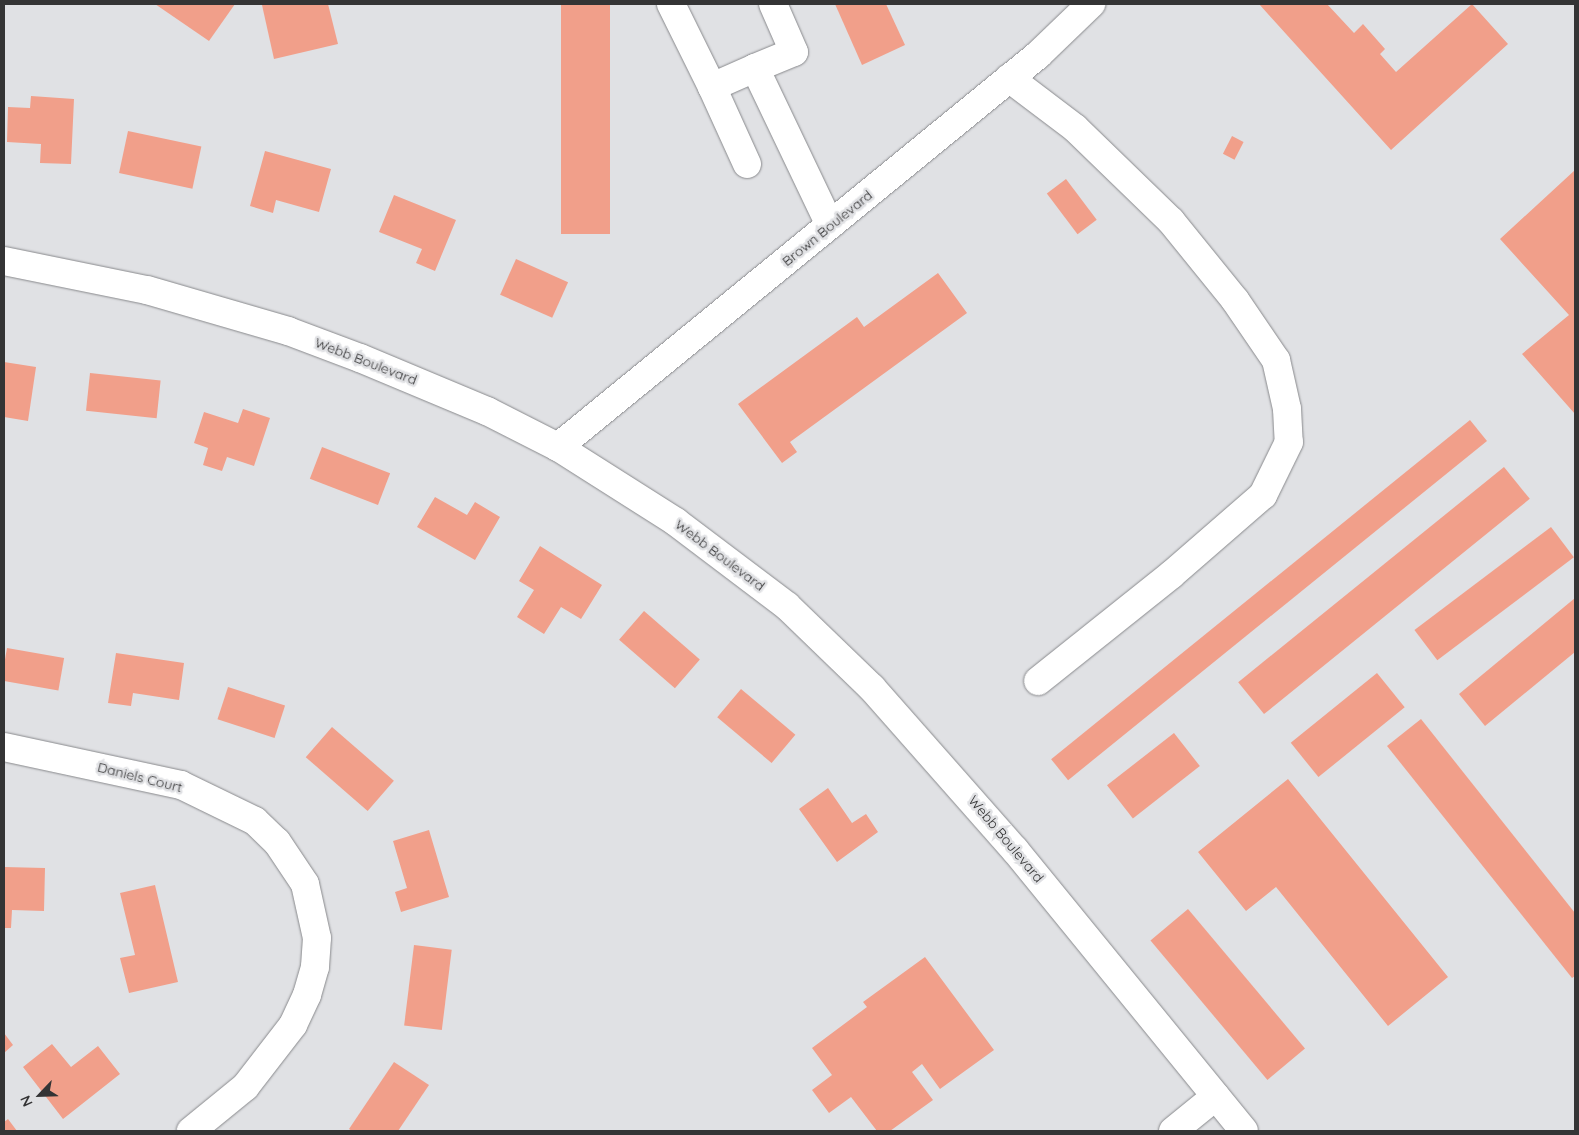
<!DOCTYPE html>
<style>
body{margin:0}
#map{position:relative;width:1579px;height:1135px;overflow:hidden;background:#e0e1e4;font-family:Quicksand,sans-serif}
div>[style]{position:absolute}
.building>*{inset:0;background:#f19f8a;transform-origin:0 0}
.roads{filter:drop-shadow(0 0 1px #88898c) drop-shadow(0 0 1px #88898c)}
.minor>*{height:28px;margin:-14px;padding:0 14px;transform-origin:14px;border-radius:14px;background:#fff}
span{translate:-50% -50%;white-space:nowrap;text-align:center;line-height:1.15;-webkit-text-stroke:5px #e0e1e4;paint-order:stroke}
.street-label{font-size:14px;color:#343435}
.frame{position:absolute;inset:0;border:5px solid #343435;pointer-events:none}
.north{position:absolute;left:15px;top:1070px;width:50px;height:50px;-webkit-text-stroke:4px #e0e1e4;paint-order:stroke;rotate:246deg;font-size:14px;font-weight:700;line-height:20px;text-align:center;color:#343435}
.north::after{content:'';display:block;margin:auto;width:18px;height:22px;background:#343435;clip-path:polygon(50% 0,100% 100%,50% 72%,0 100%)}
</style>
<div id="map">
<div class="building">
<div style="clip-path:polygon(155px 4px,235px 4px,209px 41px)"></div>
<div style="clip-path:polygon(328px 4px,338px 44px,274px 59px,262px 5px)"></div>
<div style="left:561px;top:4px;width:49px;height:230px"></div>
<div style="clip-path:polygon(835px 4px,886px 4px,905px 45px,862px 65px)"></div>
<div style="clip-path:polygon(1259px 4px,1327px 4px,1354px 33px,1363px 24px,1385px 49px,1380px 54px,1396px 72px,1472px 4px,1508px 44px,1391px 150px)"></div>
<div style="clip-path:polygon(31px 96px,74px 99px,71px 164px,40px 163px,41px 144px,7px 142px,8px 107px,30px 108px)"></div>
<div style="left:128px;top:131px;width:75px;height:43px;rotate:12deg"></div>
<div style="left:1232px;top:136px;width:13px;height:20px;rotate:27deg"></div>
<div style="clip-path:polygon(265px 151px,331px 169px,319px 212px,276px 200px,273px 213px,250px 206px)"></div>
<div style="clip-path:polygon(1575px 170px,1575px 414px,1522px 354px,1569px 315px,1500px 239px)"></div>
<div style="left:1066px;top:179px;width:51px;height:24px;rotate:53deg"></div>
<div style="clip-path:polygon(394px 195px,456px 220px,435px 271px,416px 263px,422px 249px,379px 232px)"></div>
<div style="left:516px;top:259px;width:57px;height:39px;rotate:24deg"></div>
<div style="clip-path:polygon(938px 273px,967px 313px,790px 442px,797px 452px,782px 463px,738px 404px,857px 317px,864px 327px)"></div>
<div style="clip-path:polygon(4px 362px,36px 367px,28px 421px,4px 417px)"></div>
<div style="left:90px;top:373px;width:71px;height:38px;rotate:6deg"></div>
<div style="clip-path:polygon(243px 409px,270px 418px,254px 466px,227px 457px,222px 471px,203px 465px,208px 448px,194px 443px,204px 412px,238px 423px)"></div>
<div style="left:1470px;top:420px;width:27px;height:539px;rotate:51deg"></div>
<div style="left:322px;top:447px;width:73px;height:34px;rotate:21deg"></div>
<div style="left:1504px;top:467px;width:41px;height:342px;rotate:51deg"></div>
<div style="clip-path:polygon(435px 497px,467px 515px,475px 502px,500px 517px,475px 560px,417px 527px)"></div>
<div style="left:1551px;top:527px;width:38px;height:171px;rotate:53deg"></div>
<div style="clip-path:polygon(540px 546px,602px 585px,581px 619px,561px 607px,544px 634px,517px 617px,534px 590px,519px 581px)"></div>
<div style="clip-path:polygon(1575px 598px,1575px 652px,1485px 726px,1459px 694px)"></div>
<div style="left:644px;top:611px;width:74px;height:38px;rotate:41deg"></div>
<div style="left:7px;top:648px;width:58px;height:33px;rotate:10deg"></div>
<div style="clip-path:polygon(116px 653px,184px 663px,179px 700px,133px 693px,131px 706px,108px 703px)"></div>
<div style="left:1377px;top:673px;width:44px;height:111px;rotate:51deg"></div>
<div style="left:228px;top:687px;width:60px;height:34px;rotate:18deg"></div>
<div style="left:741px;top:689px;width:71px;height:37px;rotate:40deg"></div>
<div style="clip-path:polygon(1421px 719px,1575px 913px,1575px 976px,1572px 978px,1387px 746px)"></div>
<div style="left:332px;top:727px;width:82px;height:40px;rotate:41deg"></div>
<div style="left:1174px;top:733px;width:42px;height:85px;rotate:52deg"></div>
<div style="clip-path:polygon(1288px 779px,1448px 977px,1388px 1026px,1276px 887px,1246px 911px,1198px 852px)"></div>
<div style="clip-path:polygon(828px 788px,852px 823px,866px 814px,878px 832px,837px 862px,799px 809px)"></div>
<div style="clip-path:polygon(429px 830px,449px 897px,401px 912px,395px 892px,407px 888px,393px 841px)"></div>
<div style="clip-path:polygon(4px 867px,45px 868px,44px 911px,12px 910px,11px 928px,4px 928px)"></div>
<div style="clip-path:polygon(155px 885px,178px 982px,129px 993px,120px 958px,135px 955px,120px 893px)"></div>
<div style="left:1188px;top:909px;width:182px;height:49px;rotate:50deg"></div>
<div style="left:414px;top:945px;width:38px;height:81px;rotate:7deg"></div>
<div style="clip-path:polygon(925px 957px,994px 1050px,940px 1089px,922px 1064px,912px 1072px,933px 1100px,890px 1131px,877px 1131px,851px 1097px,829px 1113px,812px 1090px,832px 1075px,812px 1048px,867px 1007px,863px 1002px)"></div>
<div style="clip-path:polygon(4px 1033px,13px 1045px,4px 1053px)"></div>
<div style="clip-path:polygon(52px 1044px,71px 1067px,98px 1046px,120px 1074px,63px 1119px,23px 1067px)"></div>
<div style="clip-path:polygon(394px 1062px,429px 1085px,398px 1131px,352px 1131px,349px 1129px)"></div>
<div style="clip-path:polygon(8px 1119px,17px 1131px,4px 1131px,4px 1122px)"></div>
</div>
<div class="roads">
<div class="minor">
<div style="left:671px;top:4px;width:93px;rotate:63.7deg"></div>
<div style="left:755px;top:68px;width:42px;rotate:-22.3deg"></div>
<div style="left:794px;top:52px;width:52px;rotate:-113.6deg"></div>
<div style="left:1009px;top:78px;width:83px;rotate:37.1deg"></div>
<div style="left:1075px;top:128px;width:134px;rotate:44.1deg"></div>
<div style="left:1171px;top:221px;width:102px;rotate:51deg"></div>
<div style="left:1235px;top:300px;width:73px;rotate:55.7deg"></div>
<div style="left:1276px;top:360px;width:50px;rotate:77.3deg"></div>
<div style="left:1287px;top:409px;width:33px;rotate:87deg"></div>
<div style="left:1289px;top:442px;width:59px;rotate:116.1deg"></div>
<div style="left:1263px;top:495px;width:122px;rotate:139deg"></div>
<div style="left:1171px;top:575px;width:170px;rotate:141.4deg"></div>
<div style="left:747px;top:164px;width:85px;rotate:-114.4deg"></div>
<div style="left:712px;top:87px;width:47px;rotate:-23.8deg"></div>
<div style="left:755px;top:68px;width:174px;rotate:64.5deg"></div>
<div style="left:4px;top:261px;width:146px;rotate:11.5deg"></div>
<div style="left:147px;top:290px;width:147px;rotate:16.2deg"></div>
<div style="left:288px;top:331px;width:77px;rotate:20.6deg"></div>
<div style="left:360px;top:358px;width:138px;rotate:22.7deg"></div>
<div style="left:487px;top:411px;width:80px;rotate:26.9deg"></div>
<div style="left:558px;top:447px;width:140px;rotate:32.4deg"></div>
<div style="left:676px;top:522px;width:139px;rotate:37.1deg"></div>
<div style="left:787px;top:606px;width:118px;rotate:44deg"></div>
<div style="left:872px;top:688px;width:216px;rotate:48.6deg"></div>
<div style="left:1015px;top:850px;width:362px;rotate:50.8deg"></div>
<div style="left:558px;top:447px;width:620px;rotate:-39.24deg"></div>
<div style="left:1038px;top:55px;width:74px;rotate:-43.9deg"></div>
<div style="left:4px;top:747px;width:181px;rotate:12.1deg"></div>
<div style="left:181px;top:785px;width:82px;rotate:25.9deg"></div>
<div style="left:255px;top:821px;width:30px;rotate:44deg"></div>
<div style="left:277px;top:842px;width:50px;rotate:56.3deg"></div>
<div style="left:305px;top:884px;width:55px;rotate:77.5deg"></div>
<div style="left:317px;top:938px;width:29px;rotate:94deg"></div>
<div style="left:315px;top:967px;width:29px;rotate:106deg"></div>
<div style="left:307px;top:995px;width:33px;rotate:115deg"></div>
<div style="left:293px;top:1025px;width:78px;rotate:127.7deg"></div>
<div style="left:245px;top:1087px;width:70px;rotate:140.8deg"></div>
<div style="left:1173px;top:1131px;width:55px;rotate:-39.1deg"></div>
</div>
</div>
<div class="street-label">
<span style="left:827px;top:228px;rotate:-39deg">Brown Boulevard</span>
<span style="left:366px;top:361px;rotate:21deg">Webb Boulevard</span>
<span style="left:720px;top:555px;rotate:37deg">Webb Boulevard</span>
<span style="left:140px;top:777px;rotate:14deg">Daniels Court</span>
<span style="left:1006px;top:839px;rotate:50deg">Webb Boulevard</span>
</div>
<div class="frame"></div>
<div class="north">N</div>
</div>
